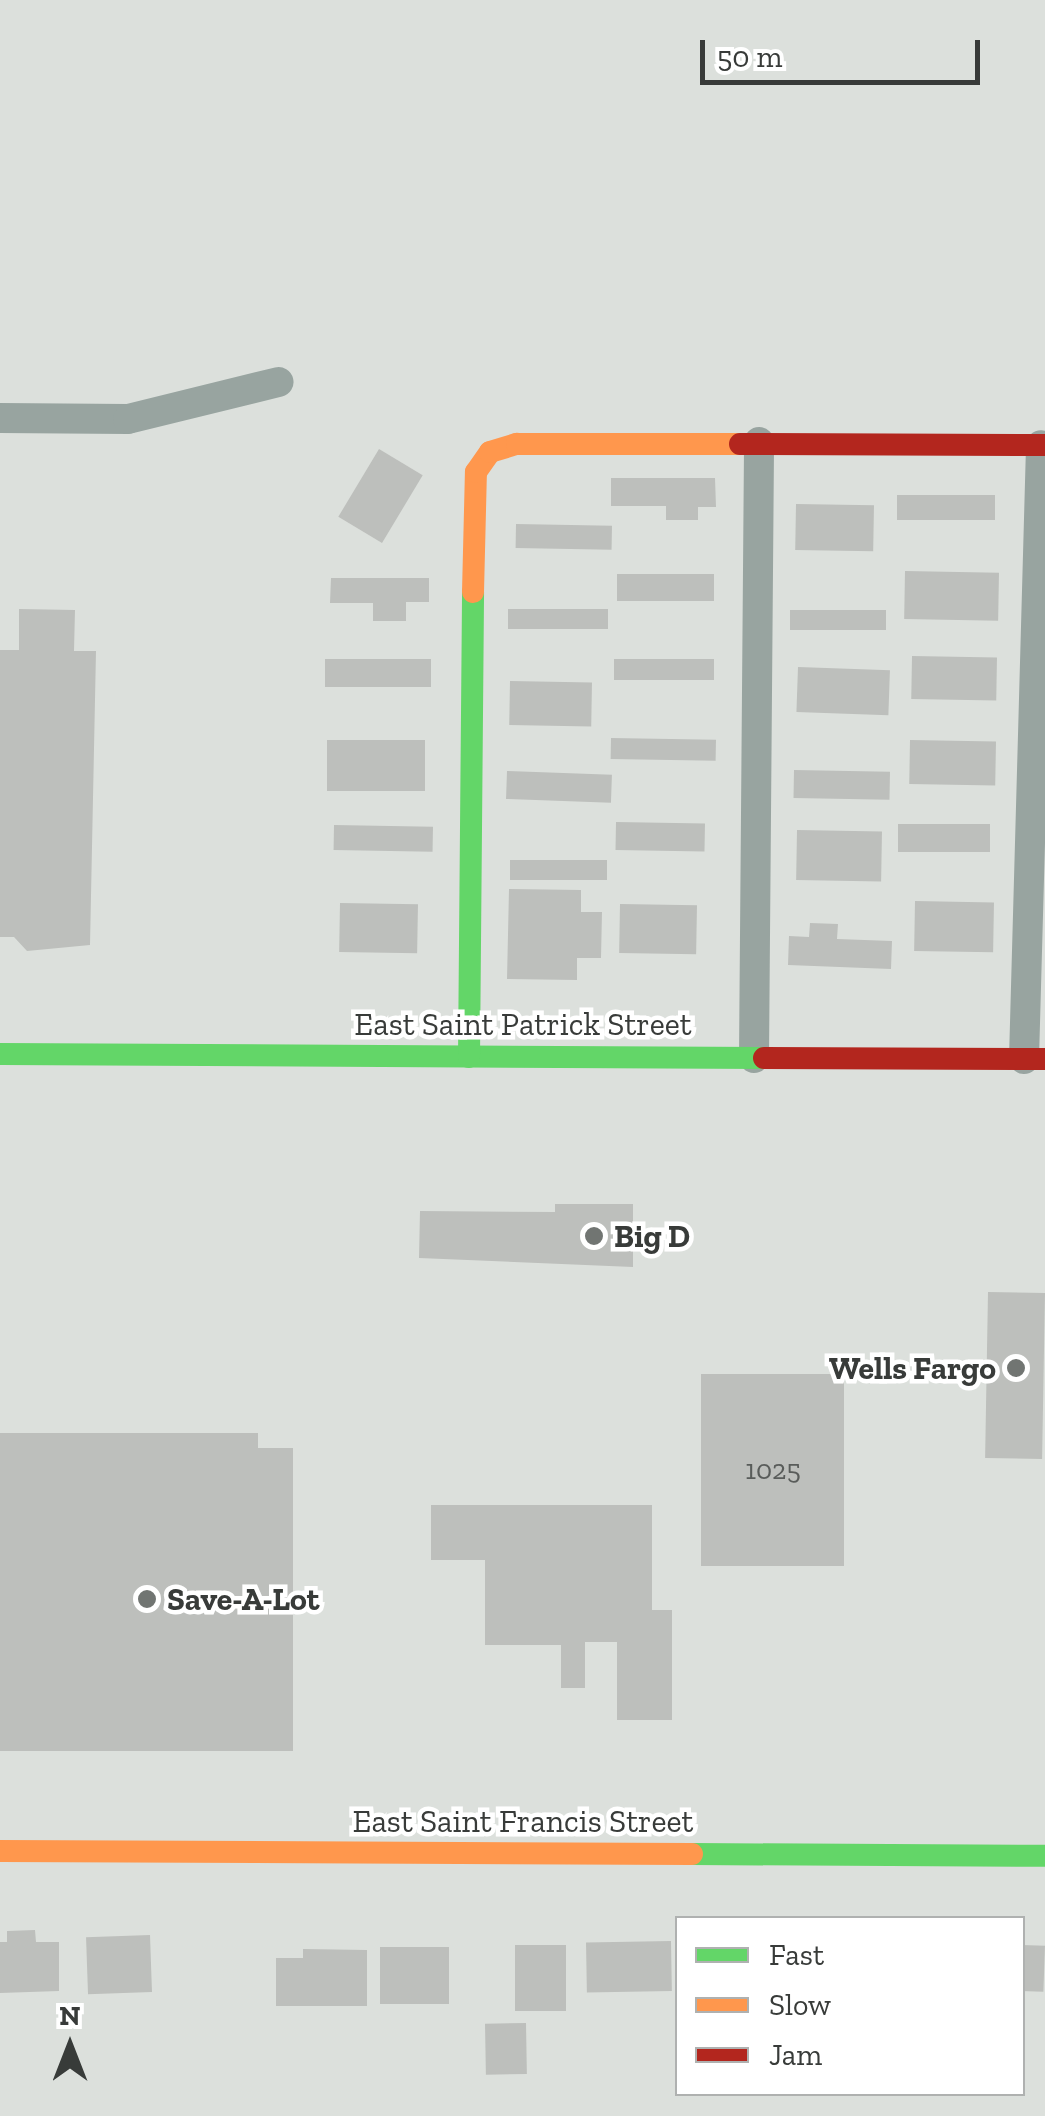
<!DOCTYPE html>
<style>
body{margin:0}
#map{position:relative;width:1045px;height:2116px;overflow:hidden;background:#dce0dc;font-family:"Zilla Slab",serif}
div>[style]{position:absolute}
.building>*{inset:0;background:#bdbfbc;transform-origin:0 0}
.street>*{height:30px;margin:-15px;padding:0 15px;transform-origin:15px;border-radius:15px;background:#98a4a0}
.fast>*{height:22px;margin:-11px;padding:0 11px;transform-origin:11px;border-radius:11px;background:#63d668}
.slow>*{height:22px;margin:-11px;padding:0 11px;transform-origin:11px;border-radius:11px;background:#ff974d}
.jam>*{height:22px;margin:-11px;padding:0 11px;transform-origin:11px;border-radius:11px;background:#b3261e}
.dots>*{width:28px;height:28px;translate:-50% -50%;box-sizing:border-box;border:5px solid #fff;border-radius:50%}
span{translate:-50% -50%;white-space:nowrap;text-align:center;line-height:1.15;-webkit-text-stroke:9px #fff;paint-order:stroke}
.number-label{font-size:28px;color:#595c5a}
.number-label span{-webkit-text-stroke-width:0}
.street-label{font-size:32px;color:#383b39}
.poi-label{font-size:32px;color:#383b39;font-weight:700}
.left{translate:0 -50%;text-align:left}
.right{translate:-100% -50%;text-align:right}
.legend{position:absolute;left:675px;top:1916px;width:350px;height:180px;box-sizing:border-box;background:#fff;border:2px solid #afb1b0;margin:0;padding:12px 18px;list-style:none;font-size:30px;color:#383b39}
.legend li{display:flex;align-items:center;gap:20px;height:50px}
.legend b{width:50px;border:2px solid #afb1b0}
.north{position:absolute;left:20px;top:1996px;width:100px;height:100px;-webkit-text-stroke:8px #fff;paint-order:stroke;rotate:0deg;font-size:28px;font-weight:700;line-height:40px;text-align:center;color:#383b39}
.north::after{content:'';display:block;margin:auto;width:35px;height:45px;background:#383b39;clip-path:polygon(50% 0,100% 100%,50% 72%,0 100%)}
.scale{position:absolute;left:700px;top:40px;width:280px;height:45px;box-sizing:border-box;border:5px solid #383b39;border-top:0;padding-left:12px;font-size:30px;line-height:35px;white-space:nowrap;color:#383b39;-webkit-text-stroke:8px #fff;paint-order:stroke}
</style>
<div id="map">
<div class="building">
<div style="left:379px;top:449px;width:51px;height:79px;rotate:31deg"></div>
<div style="clip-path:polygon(611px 478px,715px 478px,716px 507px,698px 507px,698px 520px,666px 520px,666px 506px,611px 506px)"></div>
<div style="left:897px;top:495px;width:98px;height:25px"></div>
<div style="left:796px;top:504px;width:78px;height:46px;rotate:1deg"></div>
<div style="left:516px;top:524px;width:96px;height:24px;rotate:1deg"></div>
<div style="left:905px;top:571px;width:94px;height:48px;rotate:1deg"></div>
<div style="left:617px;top:574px;width:97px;height:27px"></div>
<div style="clip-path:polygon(331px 578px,429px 578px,429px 602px,406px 602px,406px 621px,373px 621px,373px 603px,330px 603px)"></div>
<div style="clip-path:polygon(19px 609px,75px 610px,74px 651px,96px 651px,90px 945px,27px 951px,14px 937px,0 937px,0 650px,19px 650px)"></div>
<div style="left:508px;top:609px;width:100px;height:20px"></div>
<div style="left:790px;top:610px;width:96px;height:20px"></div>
<div style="left:912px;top:656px;width:85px;height:43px;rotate:1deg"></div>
<div style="left:325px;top:659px;width:106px;height:28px"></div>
<div style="left:614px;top:659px;width:100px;height:21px"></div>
<div style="left:798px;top:667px;width:92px;height:45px;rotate:2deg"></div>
<div style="left:510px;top:681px;width:82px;height:44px;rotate:1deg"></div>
<div style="left:611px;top:738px;width:105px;height:21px;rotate:1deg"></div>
<div style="left:425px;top:740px;width:51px;height:98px;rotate:90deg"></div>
<div style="left:910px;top:740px;width:86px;height:44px;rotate:1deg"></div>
<div style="left:794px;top:770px;width:96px;height:28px;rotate:1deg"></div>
<div style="left:507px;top:771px;width:105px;height:28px;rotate:2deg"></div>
<div style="left:616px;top:822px;width:89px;height:28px;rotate:1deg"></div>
<div style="left:898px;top:824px;width:92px;height:28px"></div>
<div style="left:334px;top:825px;width:99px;height:25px;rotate:1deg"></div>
<div style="left:797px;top:830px;width:85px;height:50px;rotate:1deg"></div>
<div style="left:510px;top:860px;width:97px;height:20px"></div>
<div style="clip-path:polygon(509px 889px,581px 890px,581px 912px,602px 912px,601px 958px,577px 958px,577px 980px,507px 979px)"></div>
<div style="left:915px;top:901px;width:79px;height:50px;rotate:1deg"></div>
<div style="left:340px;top:903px;width:78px;height:49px;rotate:1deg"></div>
<div style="left:620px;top:904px;width:77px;height:49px;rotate:1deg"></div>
<div style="clip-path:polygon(810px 923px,838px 924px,837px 939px,892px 941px,891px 969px,788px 965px,789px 936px,809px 937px)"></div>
<div style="clip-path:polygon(555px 1204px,633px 1204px,633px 1267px,419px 1258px,420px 1211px,555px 1212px)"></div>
<div style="left:988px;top:1292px;width:57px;height:166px;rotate:1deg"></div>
<div style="left:701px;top:1374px;width:143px;height:192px"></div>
<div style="clip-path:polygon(0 1433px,258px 1433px,258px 1448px,293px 1448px,293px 1751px,0 1751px)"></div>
<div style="clip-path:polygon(431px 1505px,652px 1505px,652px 1610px,672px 1610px,672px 1720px,617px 1720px,617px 1642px,585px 1642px,585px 1688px,561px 1688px,561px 1645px,485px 1645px,485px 1560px,431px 1560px)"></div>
<div style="clip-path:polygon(35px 1930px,36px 1942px,59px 1942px,59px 1991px,0 1993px,0 1942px,7px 1942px,7px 1931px)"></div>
<div style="left:150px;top:1935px;width:57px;height:64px;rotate:88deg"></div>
<div style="left:671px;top:1941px;width:50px;height:85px;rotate:89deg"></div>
<div style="left:515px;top:1945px;width:51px;height:66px"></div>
<div style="left:1022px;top:1945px;width:23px;height:46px;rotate:2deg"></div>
<div style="left:380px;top:1947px;width:69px;height:57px"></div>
<div style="clip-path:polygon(303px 1949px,367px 1950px,367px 2006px,276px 2006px,276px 1958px,303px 1958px)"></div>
<div style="left:526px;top:2023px;width:51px;height:41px;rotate:89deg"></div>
</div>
<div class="street">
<div style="left:0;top:418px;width:128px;rotate:0.4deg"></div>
<div style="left:128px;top:419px;width:155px;rotate:-13.8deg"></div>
<div style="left:754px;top:1058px;width:616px;rotate:-89.53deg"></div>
<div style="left:1024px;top:1059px;width:614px;rotate:-88.41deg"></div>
</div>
<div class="fast">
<div style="left:0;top:1054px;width:764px;rotate:0.3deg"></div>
<div style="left:469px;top:1057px;width:465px;rotate:-89.5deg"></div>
<div style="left:692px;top:1854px;width:353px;rotate:0.3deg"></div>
</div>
<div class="slow">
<div style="left:473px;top:592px;width:120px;rotate:-88.6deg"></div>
<div style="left:476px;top:472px;width:24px;rotate:-55deg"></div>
<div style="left:490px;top:452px;width:28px;rotate:-17deg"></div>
<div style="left:517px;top:444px;width:223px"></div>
<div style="left:0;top:1851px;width:692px;rotate:0.25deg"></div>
</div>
<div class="jam">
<div style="left:740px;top:444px;width:305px;rotate:0.2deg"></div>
<div style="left:764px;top:1058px;width:281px;rotate:0.2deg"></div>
</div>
<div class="dots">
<div style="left:594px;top:1236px;background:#717572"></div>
<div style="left:1016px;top:1368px;background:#717572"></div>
<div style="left:147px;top:1599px;background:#717572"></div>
</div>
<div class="number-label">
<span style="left:773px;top:1470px">1025</span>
</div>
<div class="street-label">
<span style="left:523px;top:1024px">East Saint Patrick Street</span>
<span style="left:523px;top:1821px">East Saint Francis Street</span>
</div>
<div class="poi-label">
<span class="left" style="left:614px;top:1236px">Big D</span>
<span class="right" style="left:996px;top:1368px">Wells Fargo</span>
<span class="left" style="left:167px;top:1599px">Save-A-Lot</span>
</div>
<ul class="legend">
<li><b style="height:12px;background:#63d668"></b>Fast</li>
<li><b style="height:12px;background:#ff974d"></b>Slow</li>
<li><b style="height:12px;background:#b3261e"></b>Jam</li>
</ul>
<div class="north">N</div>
<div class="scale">50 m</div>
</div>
